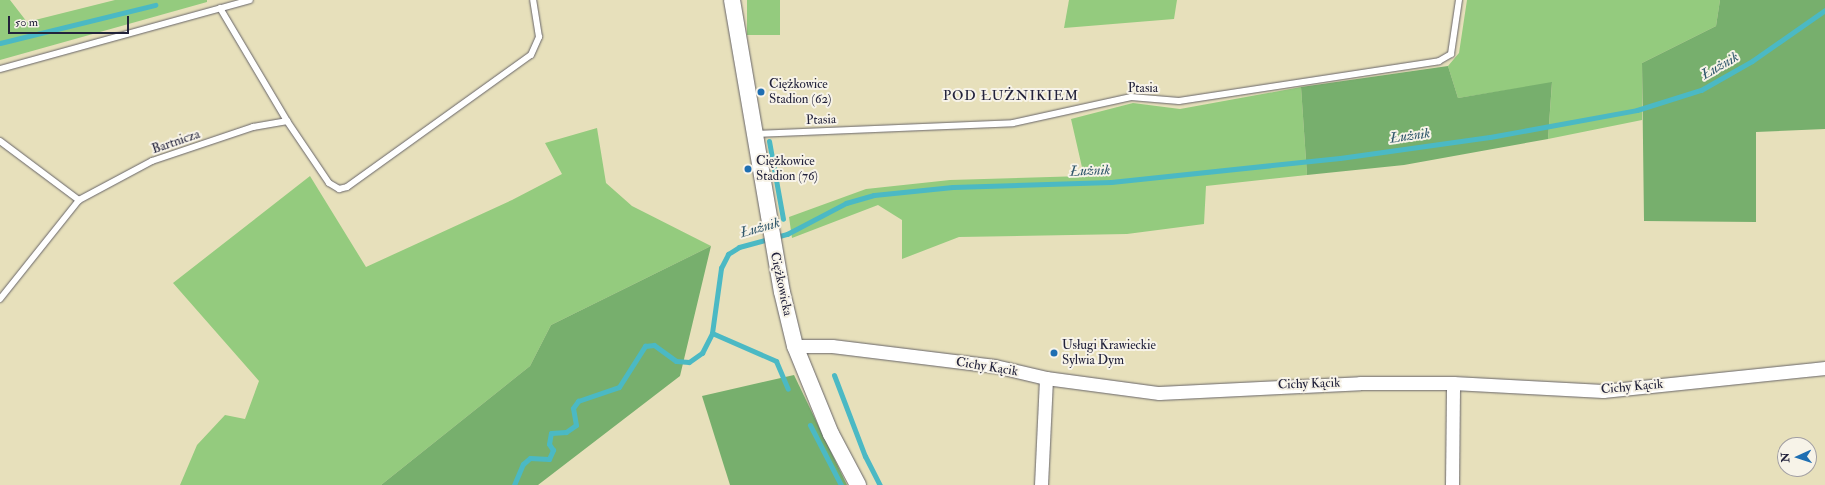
<!DOCTYPE html>
<meta charset="utf-8">
<style>
body{margin:0}
#map{position:relative;width:1825px;height:485px;overflow:hidden;background:#e7e0bb;font-family:"IM FELL Double Pica",serif}
div>[style]{position:absolute}
.green>*{inset:0;background:#94cb7e;transform-origin:0 0}
.forest>*{inset:0;background:#77af6d}
.stream>*{height:5px;margin:-2.5px;padding:0 2.5px;transform-origin:2.5px;border-radius:2.5px;background:#4bb9c4}
.roads{filter:drop-shadow(0 0 1px #676468) drop-shadow(0 0 1px #676468)}
.service>*{height:6px;margin:-3px;padding:0 3px;transform-origin:3px;border-radius:3px;background:#fff}
.minor>*{height:13px;margin:-6.5px;padding:0 6.5px;transform-origin:6.5px;border-radius:6.5px;background:#fff}
.tertiary>*{height:16px;margin:-8px;padding:0 8px;transform-origin:8px;border-radius:8px;background:#fff}
.dots>*{width:11px;height:11px;translate:-50% -50%;box-sizing:border-box;border:2px solid #f7f3e8;border-radius:50%}
span{translate:-50% -50%;white-space:nowrap;text-align:center;line-height:1.15;-webkit-text-stroke:4px #f7f3e8;paint-order:stroke}
.poi-label{font-size:13px;color:#22223b}
.left{translate:0 -50%;text-align:left}
.street-label{font-size:13px;color:#22223b}
.water-label{font-size:14px;color:#30576b;font-style:italic}
.neighbourhood-label{font-size:14px;color:#22223b;letter-spacing:1px}
.north{position:absolute;left:1777px;top:437px;width:40px;height:40px;box-sizing:border-box;background:#f7f3e8;border:1px solid #a29fa3;border-radius:50%;rotate:267deg;font-size:11px;font-weight:700;line-height:16px;text-align:center;color:#22223b}
.north::after{content:'';display:block;margin:auto;width:14px;height:18px;background:#1f6fb2;clip-path:polygon(50% 0,100% 100%,50% 72%,0 100%)}
.scale{position:absolute;left:8px;top:16px;width:121px;height:18px;box-sizing:border-box;border:2px solid #22223b;border-top:0;padding-left:5px;font-size:12px;line-height:14px;white-space:nowrap;color:#22223b;-webkit-text-stroke:3px #f7f3e8;paint-order:stroke}
</style>
<div id="map">
<div class="green">
<div style="clip-path:polygon(0 0,10px 0,27px 22px,115px 0,207px 0,207px 2px,0 60px)"></div>
<div style="left:747px;top:0;width:33px;height:35px"></div>
<div style="clip-path:polygon(1069px 0,1177px 0,1174px 19px,1064px 28px)"></div>
<div style="clip-path:polygon(1467px 0,1720px 0,1716px 26px,1642px 63px,1642px 120px,1548px 139px,1552px 83px,1458px 98px,1448px 66px,1459px 53px)"></div>
<div style="clip-path:polygon(1301px 87px,1307px 175px,1206px 186px,1204px 224px,1127px 234px,959px 237px,902px 259px,902px 220px,878px 205px,792px 238px,789px 217px,866px 189px,950px 180px,1084px 176px,1071px 119px,1133px 103px,1180px 109px)"></div>
<div style="clip-path:polygon(597px 128px,606px 183px,632px 206px,711px 246px,551px 325px,530px 366px,381px 485px,180px 485px,197px 445px,225px 415px,245px 419px,259px 381px,173px 283px,310px 176px,366px 267px,512px 200px,562px 174px,545px 143px)"></div>
</div>
<div class="forest">
<div style="clip-path:polygon(1720px 0,1825px 0,1825px 129px,1756px 132px,1756px 222px,1644px 221px,1642px 63px,1716px 26px)"></div>
<div style="clip-path:polygon(1448px 66px,1458px 98px,1552px 82px,1548px 139px,1404px 165px,1307px 175px,1301px 87px)"></div>
<div style="clip-path:polygon(711px 246px,680px 376px,538px 485px,381px 485px,530px 366px,551px 325px)"></div>
<div style="clip-path:polygon(794px 375px,847px 485px,730px 485px,702px 396px)"></div>
</div>
<div class="stream">
<div style="left:0;top:43px;width:160px;rotate:-13.8deg"></div>
<div style="left:769px;top:141px;width:79px;rotate:79.8deg"></div>
<div style="left:712px;top:333px;width:70px;rotate:23.6deg"></div>
<div style="left:776px;top:361px;width:30px;rotate:67deg"></div>
<div style="left:834px;top:375px;width:87px;rotate:69.1deg"></div>
<div style="left:865px;top:456px;width:33px;rotate:63deg"></div>
<div style="left:810px;top:425px;width:68px;rotate:62.7deg"></div>
<div style="left:514px;top:485px;width:23px;rotate:-67deg"></div>
<div style="left:523px;top:464px;width:9px;rotate:-41deg"></div>
<div style="left:530px;top:458px;width:19px;rotate:3deg"></div>
<div style="left:549px;top:459px;width:10px;rotate:-66deg"></div>
<div style="left:553px;top:450px;width:7px;rotate:-124deg"></div>
<div style="left:549px;top:444px;width:11px;rotate:-80deg"></div>
<div style="left:551px;top:433px;width:15px;rotate:-4deg"></div>
<div style="left:566px;top:432px;width:12px;rotate:-35deg"></div>
<div style="left:576px;top:425px;width:17px;rotate:-100deg"></div>
<div style="left:573px;top:408px;width:9px;rotate:-54deg"></div>
<div style="left:578px;top:401px;width:43px;rotate:-18.9deg"></div>
<div style="left:619px;top:387px;width:49px;rotate:-57.6deg"></div>
<div style="left:645px;top:346px;width:9px;rotate:-6deg"></div>
<div style="left:654px;top:345px;width:27px;rotate:36deg"></div>
<div style="left:676px;top:361px;width:13px;rotate:4deg"></div>
<div style="left:689px;top:362px;width:16px;rotate:-35deg"></div>
<div style="left:702px;top:353px;width:22px;rotate:-63deg"></div>
<div style="left:712px;top:333px;width:66px;rotate:-82.1deg"></div>
<div style="left:721px;top:268px;width:16px;rotate:-63deg"></div>
<div style="left:728px;top:254px;width:13px;rotate:-32deg"></div>
<div style="left:739px;top:247px;width:50px;rotate:-15.2deg"></div>
<div style="left:787px;top:234px;width:67px;rotate:-27.7deg"></div>
<div style="left:846px;top:203px;width:29px;rotate:-16deg"></div>
<div style="left:874px;top:195px;width:79px;rotate:-5.8deg"></div>
<div style="left:953px;top:187px;width:158px;rotate:-1.8deg"></div>
<div style="left:1111px;top:182px;width:230px;rotate:-6deg"></div>
<div style="left:1340px;top:158px;width:151px;rotate:-8deg"></div>
<div style="left:1490px;top:137px;width:149px;rotate:-10.4deg"></div>
<div style="left:1637px;top:110px;width:67px;rotate:-17.4deg"></div>
<div style="left:1701px;top:90px;width:59px;rotate:-29.6deg"></div>
<div style="left:1752px;top:61px;width:89px;rotate:-34.9deg"></div>
</div>
<div class="roads">
<div class="service">
<div style="left:220px;top:8px;width:131px;rotate:59.3deg"></div>
<div style="left:287px;top:121px;width:75px;rotate:55.9deg"></div>
<div style="left:329px;top:183px;width:12px;rotate:31deg"></div>
<div style="left:339px;top:189px;width:8px;rotate:-14deg"></div>
<div style="left:347px;top:187px;width:226px;rotate:-35.7deg"></div>
<div style="left:531px;top:55px;width:20px;rotate:-66deg"></div>
<div style="left:539px;top:37px;width:37px;rotate:-99deg"></div>
<div style="left:0;top:69px;width:259px;rotate:-15.4deg"></div>
<div style="left:755px;top:134px;width:258px;rotate:-2.4deg"></div>
<div style="left:1013px;top:123px;width:121px;rotate:-12.4deg"></div>
<div style="left:1131px;top:97px;width:48px;rotate:4.8deg"></div>
<div style="left:1179px;top:101px;width:263px;rotate:-8.7deg"></div>
<div style="left:1439px;top:61px;width:14px;rotate:-30deg"></div>
<div style="left:1451px;top:54px;width:55px;rotate:-81.6deg"></div>
<div style="left:0;top:141px;width:99px;rotate:36.8deg"></div>
<div style="left:0;top:299px;width:127px;rotate:-51.4deg"></div>
<div style="left:79px;top:200px;width:83px;rotate:-28.1deg"></div>
<div style="left:152px;top:161px;width:107px;rotate:-18.6deg"></div>
<div style="left:253px;top:127px;width:35px;rotate:-10deg"></div>
</div>
<div class="minor">
<div style="left:795px;top:346px;width:37px"></div>
<div style="left:832px;top:346px;width:164px;rotate:7deg"></div>
<div style="left:995px;top:366px;width:52px;rotate:13.2deg"></div>
<div style="left:1046px;top:378px;width:114px;rotate:7.6deg"></div>
<div style="left:1159px;top:393px;width:201px;rotate:-2.8deg"></div>
<div style="left:1360px;top:383px;width:93px"></div>
<div style="left:1453px;top:383px;width:150px;rotate:3.1deg"></div>
<div style="left:1603px;top:391px;width:223px;rotate:-5.9deg"></div>
<div style="left:1041px;top:485px;width:107px;rotate:-87.3deg"></div>
<div style="left:1452px;top:485px;width:102px;rotate:-89.4deg"></div>
</div>
<div class="tertiary">
<div style="left:732px;top:0;width:296px;rotate:80.3deg"></div>
<div style="left:782px;top:292px;width:56px;rotate:76.5deg"></div>
<div style="left:795px;top:346px;width:95px;rotate:67.8deg"></div>
<div style="left:831px;top:434px;width:58px;rotate:62.1deg"></div>
</div>
</div>
<div class="dots">
<div style="left:761px;top:92px;background:#1f6fb2"></div>
<div style="left:748px;top:169px;background:#1f6fb2"></div>
<div style="left:1054px;top:353px;background:#1f6fb2"></div>
</div>
<div class="poi-label">
<span class="left" style="left:769px;top:92px">Ciężkowice<br>Stadion (62)</span>
<span class="left" style="left:756px;top:169px">Ciężkowice<br>Stadion (76)</span>
<span class="left" style="left:1062px;top:353px">Usługi Krawieckie<br>Sylwia Dym</span>
</div>
<div class="street-label">
<span style="left:1143px;top:88px">Ptasia</span>
<span style="left:821px;top:120px;rotate:-2deg">Ptasia</span>
<span style="left:176px;top:142px;rotate:-19deg">Bartnicza</span>
<span style="left:781px;top:284px;rotate:78deg">Ciężkowicka</span>
<span style="left:987px;top:367px;rotate:9deg">Cichy Kącik</span>
<span style="left:1309px;top:384px;rotate:-2deg">Cichy Kącik</span>
<span style="left:1632px;top:387px;rotate:-5deg">Cichy Kącik</span>
</div>
<div class="water-label">
<span style="left:1720px;top:66px;rotate:-30deg">Łużnik</span>
<span style="left:1410px;top:136px;rotate:-8deg">Łużnik</span>
<span style="left:1090px;top:171px;rotate:-2deg">Łużnik</span>
<span style="left:760px;top:228px;rotate:-16deg">Łużnik</span>
</div>
<div class="neighbourhood-label">
<span style="left:1011px;top:96px">POD ŁUŻNIKIEM</span>
</div>
<div class="north">N</div>
<div class="scale">50 m</div>
</div>
